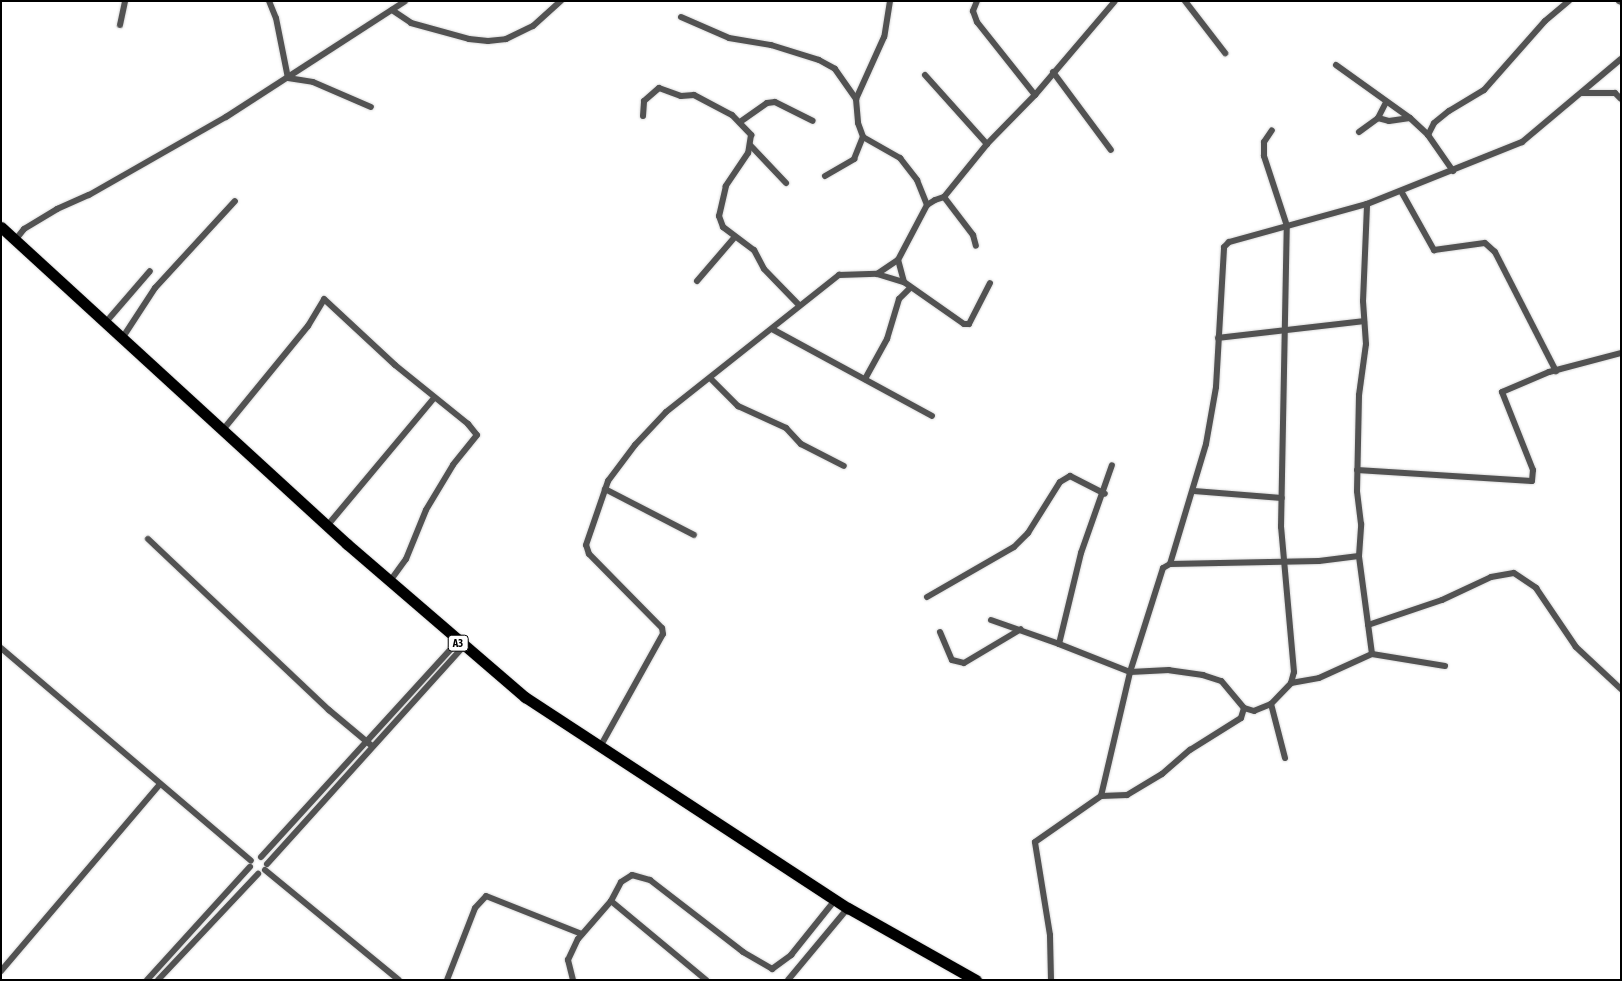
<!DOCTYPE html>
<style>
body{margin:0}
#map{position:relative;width:1622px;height:981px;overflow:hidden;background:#fff;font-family:"Asap Condensed",sans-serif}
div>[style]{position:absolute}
.roads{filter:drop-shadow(0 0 1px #dbdbdb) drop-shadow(0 0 1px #dbdbdb)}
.minor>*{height:6px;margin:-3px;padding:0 3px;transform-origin:3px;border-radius:3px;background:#525252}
.trunk>*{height:11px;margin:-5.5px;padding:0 5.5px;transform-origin:5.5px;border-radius:5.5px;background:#000}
span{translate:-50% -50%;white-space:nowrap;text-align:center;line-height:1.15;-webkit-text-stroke:5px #fff;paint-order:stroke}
.shield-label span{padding:1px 4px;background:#fff;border:1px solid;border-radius:4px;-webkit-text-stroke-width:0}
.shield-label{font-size:11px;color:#000;font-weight:700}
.frame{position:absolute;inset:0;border:2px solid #000;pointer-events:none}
</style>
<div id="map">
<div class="roads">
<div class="minor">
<div style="left:269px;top:1px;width:18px;rotate:68deg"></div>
<div style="left:276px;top:18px;width:61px;rotate:78.7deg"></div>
<div style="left:288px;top:78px;width:25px;rotate:9deg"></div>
<div style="left:313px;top:82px;width:63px;rotate:23.3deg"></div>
<div style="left:890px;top:1px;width:36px;rotate:99deg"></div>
<div style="left:884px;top:37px;width:68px;rotate:114.3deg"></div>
<div style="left:856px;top:99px;width:24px;rotate:85deg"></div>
<div style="left:858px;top:123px;width:15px;rotate:70deg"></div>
<div style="left:863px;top:137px;width:43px;rotate:29.6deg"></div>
<div style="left:900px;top:158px;width:28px;rotate:52deg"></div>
<div style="left:917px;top:180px;width:27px;rotate:68deg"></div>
<div style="left:977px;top:1px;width:11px;rotate:112deg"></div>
<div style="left:973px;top:11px;width:12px;rotate:70deg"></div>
<div style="left:977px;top:22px;width:93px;rotate:51.5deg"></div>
<div style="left:1185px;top:1px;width:66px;rotate:52.4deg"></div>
<div style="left:1619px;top:1px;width:2px;rotate:27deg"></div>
<div style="left:392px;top:10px;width:23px;rotate:34deg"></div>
<div style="left:411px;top:23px;width:60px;rotate:15.4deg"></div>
<div style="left:469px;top:39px;width:19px;rotate:6deg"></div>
<div style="left:488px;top:41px;width:18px;rotate:-6deg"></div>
<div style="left:506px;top:39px;width:30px;rotate:-26deg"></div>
<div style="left:533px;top:26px;width:38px;rotate:-42deg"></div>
<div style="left:681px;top:17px;width:52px;rotate:23.6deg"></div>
<div style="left:729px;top:38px;width:43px;rotate:9.5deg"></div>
<div style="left:771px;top:45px;width:50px;rotate:17.4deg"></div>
<div style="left:819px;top:60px;width:18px;rotate:29deg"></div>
<div style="left:835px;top:69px;width:37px;rotate:55deg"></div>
<div style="left:120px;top:25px;width:25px;rotate:-78deg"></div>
<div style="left:1336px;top:65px;width:91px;rotate:35.6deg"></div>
<div style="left:1053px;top:72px;width:97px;rotate:53.4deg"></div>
<div style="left:925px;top:75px;width:93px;rotate:48.1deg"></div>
<div style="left:987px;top:144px;width:68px;rotate:129.1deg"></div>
<div style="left:1582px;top:93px;width:33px"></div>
<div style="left:1615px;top:93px;width:8px;rotate:45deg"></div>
<div style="left:643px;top:116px;width:15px;rotate:-86deg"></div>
<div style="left:644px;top:101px;width:20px;rotate:-41deg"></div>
<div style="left:659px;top:88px;width:23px;rotate:20deg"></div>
<div style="left:681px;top:96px;width:13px;rotate:-4deg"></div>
<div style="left:694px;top:95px;width:43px;rotate:27.8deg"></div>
<div style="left:732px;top:115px;width:28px;rotate:46deg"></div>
<div style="left:751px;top:135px;width:18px;rotate:99deg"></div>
<div style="left:748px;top:153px;width:40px;rotate:124deg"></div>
<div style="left:726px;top:186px;width:31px;rotate:103deg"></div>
<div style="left:719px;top:216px;width:12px;rotate:70deg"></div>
<div style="left:723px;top:227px;width:39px;rotate:37deg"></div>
<div style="left:754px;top:250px;width:21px;rotate:62deg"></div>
<div style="left:764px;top:269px;width:50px;rotate:45.8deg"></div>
<div style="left:1378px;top:118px;width:16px;rotate:-63deg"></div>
<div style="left:740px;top:122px;width:33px;rotate:-35deg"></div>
<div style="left:767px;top:103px;width:8px;rotate:-7deg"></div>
<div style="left:775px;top:102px;width:42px;rotate:26.6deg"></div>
<div style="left:1359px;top:132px;width:24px;rotate:-36deg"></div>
<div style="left:1378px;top:118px;width:11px;rotate:15deg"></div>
<div style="left:1389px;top:121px;width:21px;rotate:-8deg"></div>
<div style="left:1410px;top:118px;width:25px;rotate:43deg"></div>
<div style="left:1428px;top:135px;width:13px;rotate:-63deg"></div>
<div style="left:1434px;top:123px;width:19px;rotate:-39deg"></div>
<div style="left:1449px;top:111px;width:41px;rotate:-31deg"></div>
<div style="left:1484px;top:90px;width:92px;rotate:-48.5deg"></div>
<div style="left:1545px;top:21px;width:31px;rotate:-40deg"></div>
<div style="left:1428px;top:135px;width:44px;rotate:55.2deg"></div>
<div style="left:987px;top:144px;width:69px;rotate:-45.6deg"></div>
<div style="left:1035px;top:95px;width:123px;rotate:-49.6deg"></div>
<div style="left:751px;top:146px;width:51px;rotate:46.6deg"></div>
<div style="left:825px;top:176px;width:34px;rotate:-30deg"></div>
<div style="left:854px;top:159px;width:24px;rotate:-68deg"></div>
<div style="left:1401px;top:191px;width:68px;rotate:60.8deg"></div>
<div style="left:1434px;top:250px;width:51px;rotate:-7.8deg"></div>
<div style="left:1485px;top:243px;width:13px;rotate:42deg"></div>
<div style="left:1495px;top:252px;width:134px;rotate:62.9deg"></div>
<div style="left:16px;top:239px;width:13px;rotate:-51deg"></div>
<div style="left:24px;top:229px;width:39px;rotate:-31deg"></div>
<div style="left:57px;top:209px;width:35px;rotate:-24deg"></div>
<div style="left:89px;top:195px;width:158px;rotate:-29.7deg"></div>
<div style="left:226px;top:117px;width:213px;rotate:-32.9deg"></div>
<div style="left:877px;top:274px;width:25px;rotate:-34deg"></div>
<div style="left:697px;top:281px;width:57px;rotate:-49.3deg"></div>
<div style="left:904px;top:282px;width:23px;rotate:-105deg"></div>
<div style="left:898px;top:260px;width:62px;rotate:-62.2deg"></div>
<div style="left:927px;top:205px;width:9px;rotate:-32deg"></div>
<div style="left:935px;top:200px;width:9px;rotate:-18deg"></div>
<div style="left:944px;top:197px;width:48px;rotate:52.7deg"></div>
<div style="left:973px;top:235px;width:11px;rotate:75deg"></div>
<div style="left:106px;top:322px;width:67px;rotate:-49.2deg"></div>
<div style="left:772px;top:329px;width:182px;rotate:28.5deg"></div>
<div style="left:123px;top:337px;width:59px;rotate:-56.9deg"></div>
<div style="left:155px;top:288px;width:118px;rotate:-47.4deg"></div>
<div style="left:1218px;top:338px;width:147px;rotate:-6.6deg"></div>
<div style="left:710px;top:378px;width:40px;rotate:45deg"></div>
<div style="left:738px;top:406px;width:53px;rotate:24.6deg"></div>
<div style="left:786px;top:428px;width:22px;rotate:47deg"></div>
<div style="left:801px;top:444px;width:48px;rotate:27.1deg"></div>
<div style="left:865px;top:379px;width:46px;rotate:-61.2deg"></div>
<div style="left:887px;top:339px;width:42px;rotate:-73.3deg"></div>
<div style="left:899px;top:299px;width:14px;rotate:-45deg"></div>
<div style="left:222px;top:431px;width:136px;rotate:-50.7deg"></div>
<div style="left:308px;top:326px;width:31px;rotate:-59deg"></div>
<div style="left:324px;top:299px;width:97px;rotate:42.9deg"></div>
<div style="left:395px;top:365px;width:94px;rotate:38.9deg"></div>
<div style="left:468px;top:424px;width:14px;rotate:51deg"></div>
<div style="left:477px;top:435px;width:38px;rotate:129deg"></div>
<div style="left:453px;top:465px;width:52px;rotate:121deg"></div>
<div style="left:426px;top:510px;width:53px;rotate:112.2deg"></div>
<div style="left:406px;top:559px;width:29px;rotate:126deg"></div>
<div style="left:1357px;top:470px;width:175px;rotate:3.6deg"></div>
<div style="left:1532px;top:481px;width:11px;rotate:-85deg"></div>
<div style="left:1533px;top:470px;width:84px;rotate:-111.7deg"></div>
<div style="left:1502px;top:392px;width:51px;rotate:-23.1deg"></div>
<div style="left:1549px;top:372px;width:74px;rotate:-14.8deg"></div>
<div style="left:605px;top:489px;width:100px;rotate:27.3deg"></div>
<div style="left:1194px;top:491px;width:88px;rotate:4.5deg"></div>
<div style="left:327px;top:526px;width:167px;rotate:-50.1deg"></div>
<div style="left:148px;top:539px;width:249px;rotate:43.4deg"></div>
<div style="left:329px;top:710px;width:56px;rotate:39.9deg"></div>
<div style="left:1170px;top:564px;width:125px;rotate:-73.3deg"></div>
<div style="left:1206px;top:444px;width:58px;rotate:-80deg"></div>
<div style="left:1216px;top:387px;width:140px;rotate:-86.7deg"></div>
<div style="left:1224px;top:247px;width:7px;rotate:-45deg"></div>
<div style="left:1229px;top:242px;width:143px;rotate:-15.4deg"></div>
<div style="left:927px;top:597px;width:100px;rotate:-29.9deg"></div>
<div style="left:1014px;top:547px;width:20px;rotate:-45deg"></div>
<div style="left:1028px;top:533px;width:60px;rotate:-57.9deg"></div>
<div style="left:1060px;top:482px;width:12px;rotate:-31deg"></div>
<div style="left:1070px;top:476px;width:39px;rotate:27deg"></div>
<div style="left:991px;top:620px;width:72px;rotate:19.4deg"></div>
<div style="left:1368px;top:625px;width:78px;rotate:-18.7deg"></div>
<div style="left:1442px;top:600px;width:54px;rotate:-25.1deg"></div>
<div style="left:1491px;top:577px;width:23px;rotate:-10deg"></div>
<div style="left:1514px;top:573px;width:27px;rotate:34deg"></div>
<div style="left:1536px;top:588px;width:71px;rotate:55.9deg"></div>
<div style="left:1576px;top:647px;width:62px;rotate:43deg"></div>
<div style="left:940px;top:632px;width:30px;rotate:67deg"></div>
<div style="left:952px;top:660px;width:12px;rotate:14deg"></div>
<div style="left:964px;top:663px;width:66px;rotate:-30.8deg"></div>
<div style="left:1px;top:648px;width:328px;rotate:40.4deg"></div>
<div style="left:1372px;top:654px;width:99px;rotate:-97.6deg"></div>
<div style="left:1359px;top:556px;width:32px;rotate:-86deg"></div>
<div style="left:1361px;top:524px;width:33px;rotate:-97deg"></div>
<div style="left:1357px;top:491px;width:96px;rotate:-88.8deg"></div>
<div style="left:1359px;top:395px;width:51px;rotate:-82.2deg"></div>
<div style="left:1366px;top:344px;width:43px;rotate:-94deg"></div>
<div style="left:1363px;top:301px;width:97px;rotate:-87.6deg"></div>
<div style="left:1367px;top:204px;width:167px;rotate:-21.8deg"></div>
<div style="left:1522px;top:142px;width:129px;rotate:-40deg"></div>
<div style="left:1291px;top:683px;width:28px;rotate:-10deg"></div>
<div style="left:1319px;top:678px;width:58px;rotate:-24.4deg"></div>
<div style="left:1372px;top:654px;width:74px;rotate:9.3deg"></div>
<div style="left:1271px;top:704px;width:29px;rotate:-46deg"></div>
<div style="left:1291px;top:683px;width:11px;rotate:-75deg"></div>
<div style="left:1294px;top:672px;width:146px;rotate:-95.1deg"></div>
<div style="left:1281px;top:527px;width:301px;rotate:-88.9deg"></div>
<div style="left:1287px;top:226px;width:74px;rotate:-108.2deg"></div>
<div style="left:1264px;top:156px;width:14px;rotate:-90deg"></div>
<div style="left:1264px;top:142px;width:14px;rotate:-56deg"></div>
<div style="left:600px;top:747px;width:129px;rotate:-60.9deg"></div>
<div style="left:663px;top:634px;width:6px;rotate:-99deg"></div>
<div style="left:662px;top:628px;width:104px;rotate:-134.6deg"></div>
<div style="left:589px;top:554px;width:9px;rotate:-108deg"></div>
<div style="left:586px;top:545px;width:68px;rotate:-71deg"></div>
<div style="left:608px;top:481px;width:45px;rotate:-53.1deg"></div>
<div style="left:635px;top:445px;width:45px;rotate:-46.8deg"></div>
<div style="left:666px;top:412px;width:221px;rotate:-38.4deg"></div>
<div style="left:839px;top:275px;width:38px;rotate:-2deg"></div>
<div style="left:877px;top:274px;width:28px;rotate:17deg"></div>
<div style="left:904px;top:282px;width:73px;rotate:35deg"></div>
<div style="left:964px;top:324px;width:5px"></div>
<div style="left:969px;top:324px;width:46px;rotate:-62.9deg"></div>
<div style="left:1285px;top:758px;width:56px;rotate:-104.5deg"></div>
<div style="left:1271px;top:704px;width:18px;rotate:158deg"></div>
<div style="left:1254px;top:711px;width:10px;rotate:-163deg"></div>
<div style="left:1244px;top:708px;width:35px;rotate:-130deg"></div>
<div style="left:1221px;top:681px;width:19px;rotate:-162deg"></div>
<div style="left:1203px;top:675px;width:34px;rotate:-172deg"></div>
<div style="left:1169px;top:670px;width:39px;rotate:177deg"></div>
<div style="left:1130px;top:672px;width:109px;rotate:-72.4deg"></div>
<div style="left:1163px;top:568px;width:8px;rotate:-30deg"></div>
<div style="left:1170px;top:564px;width:149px;rotate:-1.2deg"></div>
<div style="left:1319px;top:561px;width:40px;rotate:-7.1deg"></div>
<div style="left:1101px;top:796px;width:127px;rotate:-76.8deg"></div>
<div style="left:1130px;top:672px;width:76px;rotate:-158.5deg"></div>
<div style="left:1059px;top:644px;width:94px;rotate:-76.4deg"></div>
<div style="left:1081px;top:553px;width:93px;rotate:-70.6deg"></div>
<div style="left:261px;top:857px;width:291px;rotate:-47.6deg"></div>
<div style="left:267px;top:864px;width:292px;rotate:-47.9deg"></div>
<div style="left:265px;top:870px;width:173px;rotate:39.4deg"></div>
<div style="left:611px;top:901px;width:124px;rotate:39.7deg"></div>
<div style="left:1px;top:971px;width:245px;rotate:-49.6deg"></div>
<div style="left:147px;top:980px;width:153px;rotate:-47.7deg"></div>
<div style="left:158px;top:980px;width:146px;rotate:-46.7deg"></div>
<div style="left:447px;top:980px;width:77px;rotate:-68.7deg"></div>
<div style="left:475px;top:908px;width:16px;rotate:-47deg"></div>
<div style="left:486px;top:896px;width:103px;rotate:21.6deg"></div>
<div style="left:573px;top:980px;width:21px;rotate:-104deg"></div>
<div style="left:568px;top:960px;width:23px;rotate:-65deg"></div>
<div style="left:578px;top:939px;width:50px;rotate:-49deg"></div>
<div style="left:611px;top:901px;width:21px;rotate:-62deg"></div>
<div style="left:621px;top:882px;width:13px;rotate:-32deg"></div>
<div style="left:632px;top:875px;width:19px;rotate:16deg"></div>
<div style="left:650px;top:880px;width:118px;rotate:37.7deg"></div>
<div style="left:743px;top:952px;width:34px;rotate:30deg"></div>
<div style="left:772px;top:969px;width:24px;rotate:-36deg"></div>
<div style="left:791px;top:955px;width:70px;rotate:-51.3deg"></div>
<div style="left:788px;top:980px;width:94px;rotate:-50.2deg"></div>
<div style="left:1051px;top:980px;width:45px;rotate:-91.3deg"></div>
<div style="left:1050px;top:935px;width:94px;rotate:-99.2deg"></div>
<div style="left:1035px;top:842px;width:80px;rotate:-34.9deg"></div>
<div style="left:1101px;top:796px;width:26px;rotate:-2deg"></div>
<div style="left:1127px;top:795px;width:41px;rotate:-31deg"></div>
<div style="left:1162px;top:774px;width:37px;rotate:-41deg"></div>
<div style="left:1190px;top:750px;width:60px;rotate:-32.1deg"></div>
<div style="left:1241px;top:718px;width:10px;rotate:-73deg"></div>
</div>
<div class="trunk">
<div style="left:1px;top:227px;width:469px;rotate:42.5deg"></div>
<div style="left:347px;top:544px;width:235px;rotate:40.7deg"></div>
<div style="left:525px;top:697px;width:386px;rotate:33.2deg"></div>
<div style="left:848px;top:908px;width:147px;rotate:29.4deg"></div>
</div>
</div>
<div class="shield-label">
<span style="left:458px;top:643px">A3</span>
</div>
<div class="frame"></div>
</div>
